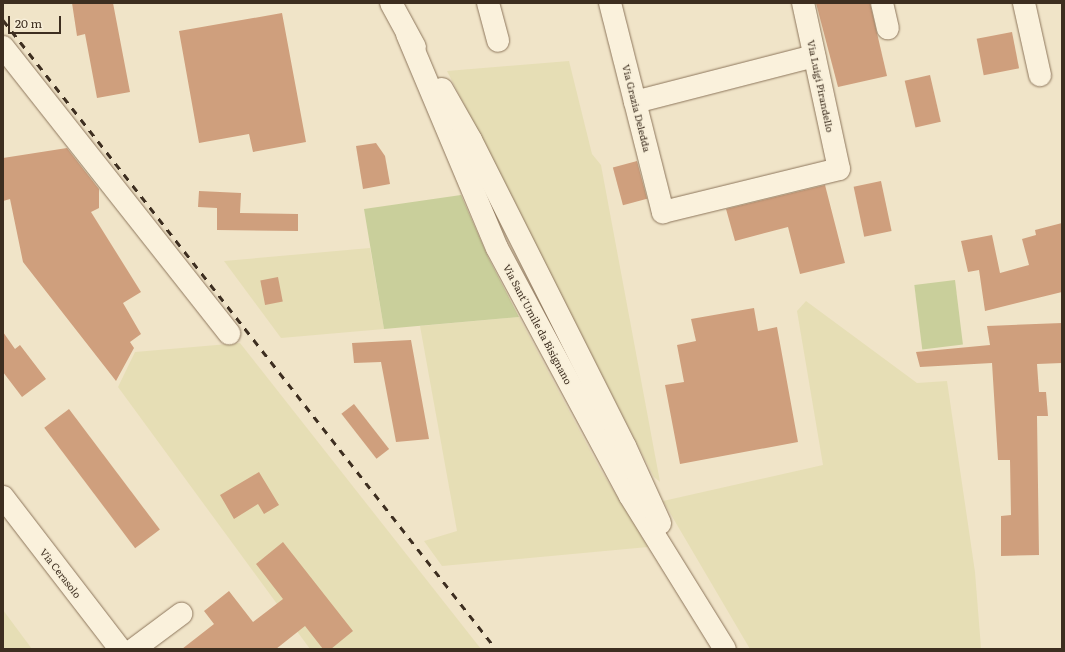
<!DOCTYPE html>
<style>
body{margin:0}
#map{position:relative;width:1065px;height:652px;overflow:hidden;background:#f0e4c8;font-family:Literata,serif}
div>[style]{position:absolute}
.farmland>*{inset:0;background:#e6deb5}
.green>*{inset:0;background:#c9cf9b;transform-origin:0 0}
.building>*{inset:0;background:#cf9f7d;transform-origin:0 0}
.roads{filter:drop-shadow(0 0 1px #8d765c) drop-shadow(0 0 1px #8d765c)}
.minor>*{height:22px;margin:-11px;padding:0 11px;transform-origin:11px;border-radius:11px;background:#faf1dc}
.rail>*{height:3px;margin-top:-1.5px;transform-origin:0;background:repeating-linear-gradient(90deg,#3d2e20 0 7px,transparent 0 14px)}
span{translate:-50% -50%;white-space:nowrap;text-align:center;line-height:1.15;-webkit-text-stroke:3px #f7eed8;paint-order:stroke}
.street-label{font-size:10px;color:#3d2e20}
.frame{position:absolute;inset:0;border:4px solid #3d2e20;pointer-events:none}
.scale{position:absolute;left:8px;top:16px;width:53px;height:18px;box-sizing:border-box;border:2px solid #3d2e20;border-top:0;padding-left:5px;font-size:12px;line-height:14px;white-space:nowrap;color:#3d2e20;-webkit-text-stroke:3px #f7eed8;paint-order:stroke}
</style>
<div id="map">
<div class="farmland">
<div style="clip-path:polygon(569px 61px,592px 154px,601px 165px,660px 482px,654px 477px,447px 71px)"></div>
<div style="clip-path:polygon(370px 248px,384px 329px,281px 338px,224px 261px)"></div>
<div style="clip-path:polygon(806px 301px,917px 383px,947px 381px,975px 572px,981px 648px,750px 649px,663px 501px,823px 465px,797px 311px)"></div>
<div style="clip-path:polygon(519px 317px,599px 467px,648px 547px,442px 566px,424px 541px,457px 531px,420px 326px)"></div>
<div style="clip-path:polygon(240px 343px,481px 649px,310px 649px,118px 387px,135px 352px)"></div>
<div style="clip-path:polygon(3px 610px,32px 649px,3px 649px)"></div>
</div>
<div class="green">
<div style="clip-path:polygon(461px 195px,488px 257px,519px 317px,384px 329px,364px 209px)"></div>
<div style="left:955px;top:280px;width:65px;height:41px;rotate:83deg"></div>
</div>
<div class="building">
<div style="clip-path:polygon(72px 3px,113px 3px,130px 92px,97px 98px,85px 34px,77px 36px)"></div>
<div style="clip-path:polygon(816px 3px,870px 3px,887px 76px,838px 87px)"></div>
<div style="clip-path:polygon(282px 13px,306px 142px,253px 152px,249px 134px,199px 143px,179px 31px)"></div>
<div style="left:1012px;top:32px;width:37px;height:36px;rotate:79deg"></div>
<div style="left:930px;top:75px;width:48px;height:26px;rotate:77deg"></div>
<div style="clip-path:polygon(376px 143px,385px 156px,390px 184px,363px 189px,356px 146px)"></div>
<div style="clip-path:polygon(67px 148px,99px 189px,99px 208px,91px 212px,141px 292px,123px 303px,141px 334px,130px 342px,134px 348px,116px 381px,23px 262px,10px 199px,3px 201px,3px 158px)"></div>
<div style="left:637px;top:161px;width:39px;height:25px;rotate:75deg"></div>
<div style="left:881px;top:181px;width:51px;height:28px;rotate:78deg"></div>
<div style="clip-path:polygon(825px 185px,845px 263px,800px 274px,788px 227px,735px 241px,726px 209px)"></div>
<div style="clip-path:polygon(199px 191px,241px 193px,240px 213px,298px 214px,298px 231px,217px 230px,217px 208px,198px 207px)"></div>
<div style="clip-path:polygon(1062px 223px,1062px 292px,985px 311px,979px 270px,968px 272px,961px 241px,992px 235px,1000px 273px,1029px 265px,1022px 239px,1036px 235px,1035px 230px)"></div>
<div style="left:278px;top:277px;width:25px;height:18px;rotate:79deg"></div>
<div style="clip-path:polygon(754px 308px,758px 331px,777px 327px,798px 442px,680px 464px,665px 385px,684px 382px,677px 345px,696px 341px,691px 319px)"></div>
<div style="clip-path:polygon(1062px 323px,1062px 363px,1037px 364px,1039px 392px,1046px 392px,1048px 416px,1037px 416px,1039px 555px,1001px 556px,1001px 516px,1011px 515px,1010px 460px,998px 460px,992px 363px,920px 367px,916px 352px,990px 345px,987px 326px)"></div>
<div style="clip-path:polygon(3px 332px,15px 349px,20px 345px,46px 379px,22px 397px,3px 372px)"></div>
<div style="clip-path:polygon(411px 340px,429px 439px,396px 442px,381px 362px,354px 363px,352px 343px)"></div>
<div style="left:354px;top:404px;width:57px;height:16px;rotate:52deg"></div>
<div style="left:69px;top:409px;width:151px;height:31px;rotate:53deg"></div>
<div style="clip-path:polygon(259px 472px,279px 505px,264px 514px,258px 504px,234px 519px,220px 495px)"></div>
<div style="clip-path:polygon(283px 542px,353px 631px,331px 649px,323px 649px,305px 626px,276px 649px,182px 649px,214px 624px,204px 611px,229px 591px,253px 622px,283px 599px,256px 564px)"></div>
</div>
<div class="roads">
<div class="minor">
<div style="left:391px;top:3px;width:50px;rotate:61.4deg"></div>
<div style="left:488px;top:3px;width:39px;rotate:75deg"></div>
<div style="left:610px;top:3px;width:216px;rotate:75.8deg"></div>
<div style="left:663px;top:212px;width:181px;rotate:-13.7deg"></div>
<div style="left:839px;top:169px;width:170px;rotate:-102.2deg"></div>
<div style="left:882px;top:3px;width:26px;rotate:77deg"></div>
<div style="left:1024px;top:3px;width:74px;rotate:77.5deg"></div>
<div style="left:407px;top:34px;width:232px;rotate:67.2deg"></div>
<div style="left:497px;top:248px;width:281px;rotate:61.8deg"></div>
<div style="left:630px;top:496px;width:180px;rotate:58.2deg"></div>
<div style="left:3px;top:47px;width:365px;rotate:51.7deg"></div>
<div style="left:442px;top:89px;width:59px;rotate:60.4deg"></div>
<div style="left:471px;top:140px;width:343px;rotate:63.3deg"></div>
<div style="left:625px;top:446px;width:85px;rotate:65.6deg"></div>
<div style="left:635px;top:102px;width:185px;rotate:-14.4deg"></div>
<div style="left:3px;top:497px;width:192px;rotate:52.4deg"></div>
<div style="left:134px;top:649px;width:59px;rotate:-36.7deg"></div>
</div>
</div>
<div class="rail">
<div style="left:3px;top:20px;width:799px;rotate:51.91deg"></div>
</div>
<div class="street-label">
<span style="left:821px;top:86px;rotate:78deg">Via Luigi Pirandello</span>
<span style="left:637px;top:108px;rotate:76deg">Via Grazia Deledda</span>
<span style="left:538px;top:324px;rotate:62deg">Via Sant'Umile da Bisignano</span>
<span style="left:61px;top:573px;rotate:52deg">Via Cerasolo</span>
</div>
<div class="frame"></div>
<div class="scale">20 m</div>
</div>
